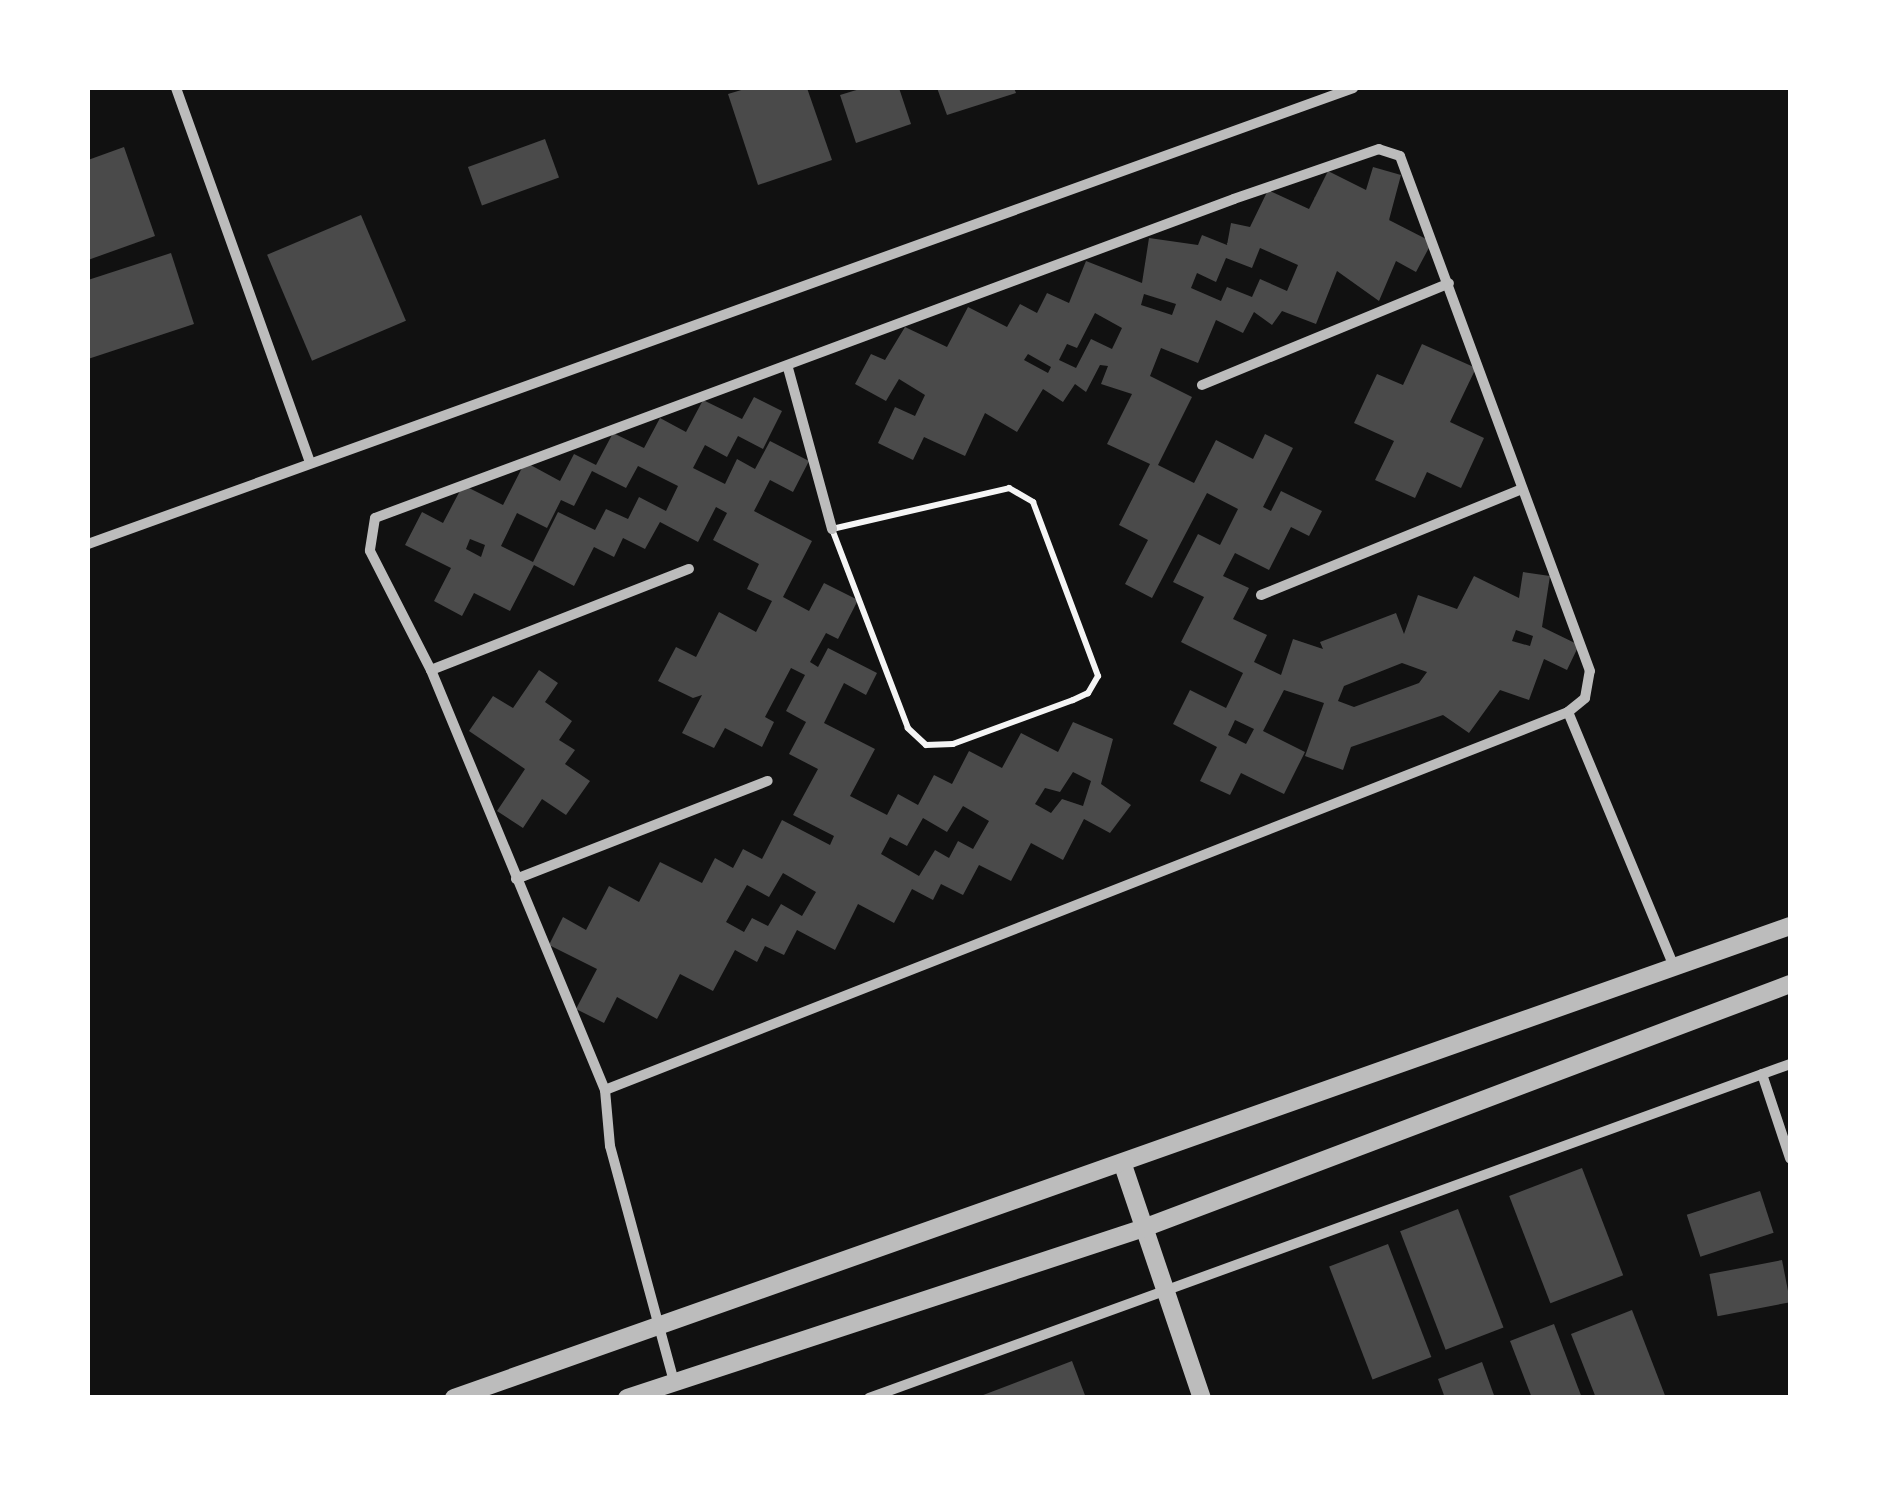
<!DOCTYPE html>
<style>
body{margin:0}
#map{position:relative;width:1878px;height:1485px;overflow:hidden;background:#111;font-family:"Work Sans",sans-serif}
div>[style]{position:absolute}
.building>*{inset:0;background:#4a4a4a;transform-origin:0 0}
.path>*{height:6px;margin:-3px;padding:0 3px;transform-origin:3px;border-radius:3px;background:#f5f5f5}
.minor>*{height:10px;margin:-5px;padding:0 5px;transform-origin:5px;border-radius:5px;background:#bcbcbc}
.tertiary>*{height:18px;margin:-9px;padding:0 9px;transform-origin:9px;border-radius:9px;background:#bcbcbc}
span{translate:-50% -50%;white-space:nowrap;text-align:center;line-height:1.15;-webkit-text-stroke:8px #fff;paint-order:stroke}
.frame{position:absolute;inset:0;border:90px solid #fff;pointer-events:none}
</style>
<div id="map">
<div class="building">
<div style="clip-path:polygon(748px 88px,807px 88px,832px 160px,758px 185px,728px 94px)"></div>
<div style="clip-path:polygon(863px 88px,899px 88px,911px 124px,856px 143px,840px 95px)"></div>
<div style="clip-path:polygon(937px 88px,1014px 88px,1016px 93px,947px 115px)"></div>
<div style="left:545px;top:139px;width:41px;height:82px;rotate:70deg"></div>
<div style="clip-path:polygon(124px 147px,155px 236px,88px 260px,88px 160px)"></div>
<div style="clip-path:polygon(evenodd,1373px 167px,1401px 175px,1389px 220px,1432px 242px,1416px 272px,1396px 261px,1379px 301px,1337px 271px,1316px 324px,1282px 311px,1272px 325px,1254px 312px,1243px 333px,1216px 320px,1198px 363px,1161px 348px,1150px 376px,1192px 397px,1158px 465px,1194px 483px,1216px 440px,1253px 459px,1265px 434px,1293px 448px,1263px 507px,1271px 511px,1281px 491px,1322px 511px,1309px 536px,1291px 527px,1269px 570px,1235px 553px,1223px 576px,1249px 588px,1233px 619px,1267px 635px,1254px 662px,1281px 675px,1293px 639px,1323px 649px,1320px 642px,1396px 613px,1404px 634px,1418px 595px,1457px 609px,1474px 576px,1519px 598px,1523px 572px,1550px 576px,1542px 627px,1579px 645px,1567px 670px,1544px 659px,1529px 700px,1500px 690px,1469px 733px,1443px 715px,1351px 747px,1343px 770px,1305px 756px,1324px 703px,1284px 690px,1263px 731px,1305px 752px,1284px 794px,1241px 773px,1230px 795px,1200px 781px,1217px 747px,1173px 724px,1190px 690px,1226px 708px,1243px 673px,1181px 642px,1204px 597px,1173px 582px,1198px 534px,1220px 545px,1238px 509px,1207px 493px,1152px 598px,1125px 584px,1148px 540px,1119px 525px,1150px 464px,1107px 444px,1132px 394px,1101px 384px,1108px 366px,1100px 365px,1086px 392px,1075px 384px,1063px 402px,1043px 389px,1017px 432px,985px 413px,965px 456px,924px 437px,913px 460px,878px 443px,895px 407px,915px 416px,925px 395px,899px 379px,886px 401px,855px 384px,871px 354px,885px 360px,905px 327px,947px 347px,968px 307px,1007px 327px,1020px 304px,1037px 313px,1047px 293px,1069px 303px,1086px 261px,1142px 283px,1149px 238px,1198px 245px,1202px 235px,1227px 245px,1231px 223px,1250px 227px,1268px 190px,1309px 209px,1328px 171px,1366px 190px,1373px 167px,1260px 248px,1298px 265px,1287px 291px,1260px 279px,1252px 297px,1227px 287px,1221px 301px,1191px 288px,1197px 273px,1216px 282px,1226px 258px,1252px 268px,1260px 248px,1373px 167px,1144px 294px,1176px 304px,1172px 315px,1141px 305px,1144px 294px,1373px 167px,1095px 313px,1122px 328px,1112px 349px,1091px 339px,1076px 368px,1059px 360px,1067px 344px,1077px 348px,1095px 313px,1373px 167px,1028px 354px,1051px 367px,1048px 373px,1024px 360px,1028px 354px,1373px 167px,1516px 630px,1533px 636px,1530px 646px,1512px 641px,1516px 630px,1373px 167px,1402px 663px,1427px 672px,1419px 683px,1354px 707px,1338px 701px,1344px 686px,1402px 663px,1373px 167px,1235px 720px,1254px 729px,1246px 744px,1228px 735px,1235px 720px)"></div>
<div style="left:361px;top:215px;width:115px;height:102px;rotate:67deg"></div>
<div style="clip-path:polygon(171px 253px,194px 324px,88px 359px,88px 280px)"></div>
<div style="clip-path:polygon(1422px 344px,1476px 368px,1450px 422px,1484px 438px,1461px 488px,1427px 472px,1415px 498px,1375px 480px,1394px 441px,1354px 423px,1377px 374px,1403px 385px)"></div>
<div style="clip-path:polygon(evenodd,754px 397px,782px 411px,763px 449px,738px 436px,727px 457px,705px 445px,693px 468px,725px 484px,737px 459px,755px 469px,770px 441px,809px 461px,793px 492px,770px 480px,754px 511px,812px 541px,783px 597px,809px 611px,824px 583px,858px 600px,838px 639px,826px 633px,810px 662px,818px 667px,828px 648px,877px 673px,866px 695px,844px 683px,824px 723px,875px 749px,850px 796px,887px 815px,898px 794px,918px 805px,934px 775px,952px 784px,969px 751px,1002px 768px,1021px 733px,1058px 752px,1073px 722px,1113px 739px,1101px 784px,1131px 805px,1110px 833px,1084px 819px,1063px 860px,1031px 843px,1011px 881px,979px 865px,963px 895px,941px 884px,933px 900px,912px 889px,894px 923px,858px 904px,835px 950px,797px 930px,784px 955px,765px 946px,757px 962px,735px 950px,713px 991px,680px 974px,657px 1019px,617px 997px,604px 1023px,576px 1009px,597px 969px,549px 945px,563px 917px,586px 930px,609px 886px,639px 902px,660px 862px,702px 883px,715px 858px,733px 868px,743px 849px,762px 859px,782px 820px,830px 845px,834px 836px,793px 815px,818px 769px,789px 754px,806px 722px,786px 711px,805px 675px,791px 668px,765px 717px,774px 722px,762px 747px,725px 728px,714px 748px,682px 733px,702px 695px,693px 698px,658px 681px,676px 647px,696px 657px,719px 612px,756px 632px,772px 601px,747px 589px,759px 564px,713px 540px,727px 513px,716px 507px,698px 542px,660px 522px,645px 549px,623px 538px,614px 557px,594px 547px,574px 586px,534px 565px,510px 611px,474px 593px,462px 616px,434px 601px,451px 568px,405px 545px,422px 512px,443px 523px,463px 485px,503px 505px,525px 462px,560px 481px,574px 454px,596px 465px,613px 433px,644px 448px,660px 418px,686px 432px,703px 400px,742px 419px,754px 397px,638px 466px,678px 486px,666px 511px,639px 497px,628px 519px,606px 509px,595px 530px,558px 512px,533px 562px,501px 546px,517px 513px,547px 528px,561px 500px,574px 506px,592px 471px,626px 488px,638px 466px,754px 397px,470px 539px,485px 545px,481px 557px,466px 549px,470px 539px,754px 397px,1073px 772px,1091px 781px,1083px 806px,1062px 799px,1051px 813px,1035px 804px,1045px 788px,1060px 792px,1073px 772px,754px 397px,963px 806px,989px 821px,973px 849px,958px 841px,949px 858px,935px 850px,919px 876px,881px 854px,890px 837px,907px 846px,923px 818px,947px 832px,963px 806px,754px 397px,783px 873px,816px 892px,802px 916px,781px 904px,768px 926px,752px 918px,744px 932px,726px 922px,747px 885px,769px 897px,783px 873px)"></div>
<div style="clip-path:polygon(539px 670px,558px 683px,545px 702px,572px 721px,559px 740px,575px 750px,565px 764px,590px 781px,566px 815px,542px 799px,523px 828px,497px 811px,525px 769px,469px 731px,493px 696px,513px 708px)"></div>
<div style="left:1582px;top:1168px;width:115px;height:78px;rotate:69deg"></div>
<div style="left:1760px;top:1191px;width:44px;height:77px;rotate:72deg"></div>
<div style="left:1458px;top:1209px;width:127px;height:62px;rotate:69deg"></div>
<div style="left:1388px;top:1244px;width:121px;height:63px;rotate:69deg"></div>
<div style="left:1782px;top:1260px;width:43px;height:74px;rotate:79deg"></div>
<div style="clip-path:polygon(1632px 1310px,1666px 1398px,1596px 1398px,1571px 1334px)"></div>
<div style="clip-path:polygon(1554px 1324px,1582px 1398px,1532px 1398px,1510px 1341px)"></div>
<div style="clip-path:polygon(1072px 1361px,1086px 1398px,978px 1398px,978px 1397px)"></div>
<div style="clip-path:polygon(1482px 1362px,1495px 1398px,1445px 1398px,1438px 1379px)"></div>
</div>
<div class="path">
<div style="left:1009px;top:488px;width:28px;rotate:30deg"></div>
<div style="left:1033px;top:502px;width:186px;rotate:69.5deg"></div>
<div style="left:1098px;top:676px;width:20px;rotate:120deg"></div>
<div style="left:1088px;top:693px;width:17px;rotate:155deg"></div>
<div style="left:1073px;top:700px;width:128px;rotate:159.9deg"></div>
<div style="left:953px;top:744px;width:27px;rotate:178deg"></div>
<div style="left:926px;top:745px;width:25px;rotate:-137deg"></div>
<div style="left:908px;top:728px;width:213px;rotate:-110.9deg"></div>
<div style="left:832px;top:529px;width:182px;rotate:-13deg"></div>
</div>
<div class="minor">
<div style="left:176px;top:88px;width:398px;rotate:70.3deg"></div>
<div style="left:788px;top:368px;width:167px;rotate:74.7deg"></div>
<div style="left:1202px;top:385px;width:267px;rotate:-22.4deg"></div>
<div style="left:88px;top:544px;width:1345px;rotate:-19.82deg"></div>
<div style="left:1261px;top:595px;width:282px;rotate:-22.1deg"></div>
<div style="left:431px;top:670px;width:277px;rotate:-21.4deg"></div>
<div style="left:1568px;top:712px;width:278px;rotate:67.4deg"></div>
<div style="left:516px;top:879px;width:270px;rotate:-21.3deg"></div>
<div style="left:1762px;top:1074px;width:89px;rotate:71.6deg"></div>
<div style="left:605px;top:1090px;width:1035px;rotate:-21.43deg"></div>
<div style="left:1568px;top:712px;width:22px;rotate:-39deg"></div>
<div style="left:1585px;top:698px;width:27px;rotate:-80deg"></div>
<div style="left:1590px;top:671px;width:549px;rotate:-110.25deg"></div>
<div style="left:1400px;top:156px;width:22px;rotate:-162deg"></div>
<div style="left:1379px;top:149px;width:153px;rotate:161deg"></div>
<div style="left:1234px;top:199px;width:916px;rotate:159.63deg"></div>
<div style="left:375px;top:518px;width:33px;rotate:99deg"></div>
<div style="left:370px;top:551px;width:134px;rotate:62.9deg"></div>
<div style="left:431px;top:670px;width:455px;rotate:67.5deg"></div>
<div style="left:605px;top:1090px;width:56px;rotate:84.9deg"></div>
<div style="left:610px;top:1146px;width:244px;rotate:74.8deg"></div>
<div style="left:869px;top:1398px;width:980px;rotate:-19.93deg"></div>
</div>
<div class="tertiary">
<div style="left:1123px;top:1165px;width:246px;rotate:71.3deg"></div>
<div style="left:454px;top:1398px;width:1417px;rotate:-19.46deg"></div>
<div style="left:627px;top:1398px;width:541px;rotate:-18.2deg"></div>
<div style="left:1141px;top:1229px;width:694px;rotate:-20.68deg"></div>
</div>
<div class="frame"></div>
</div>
